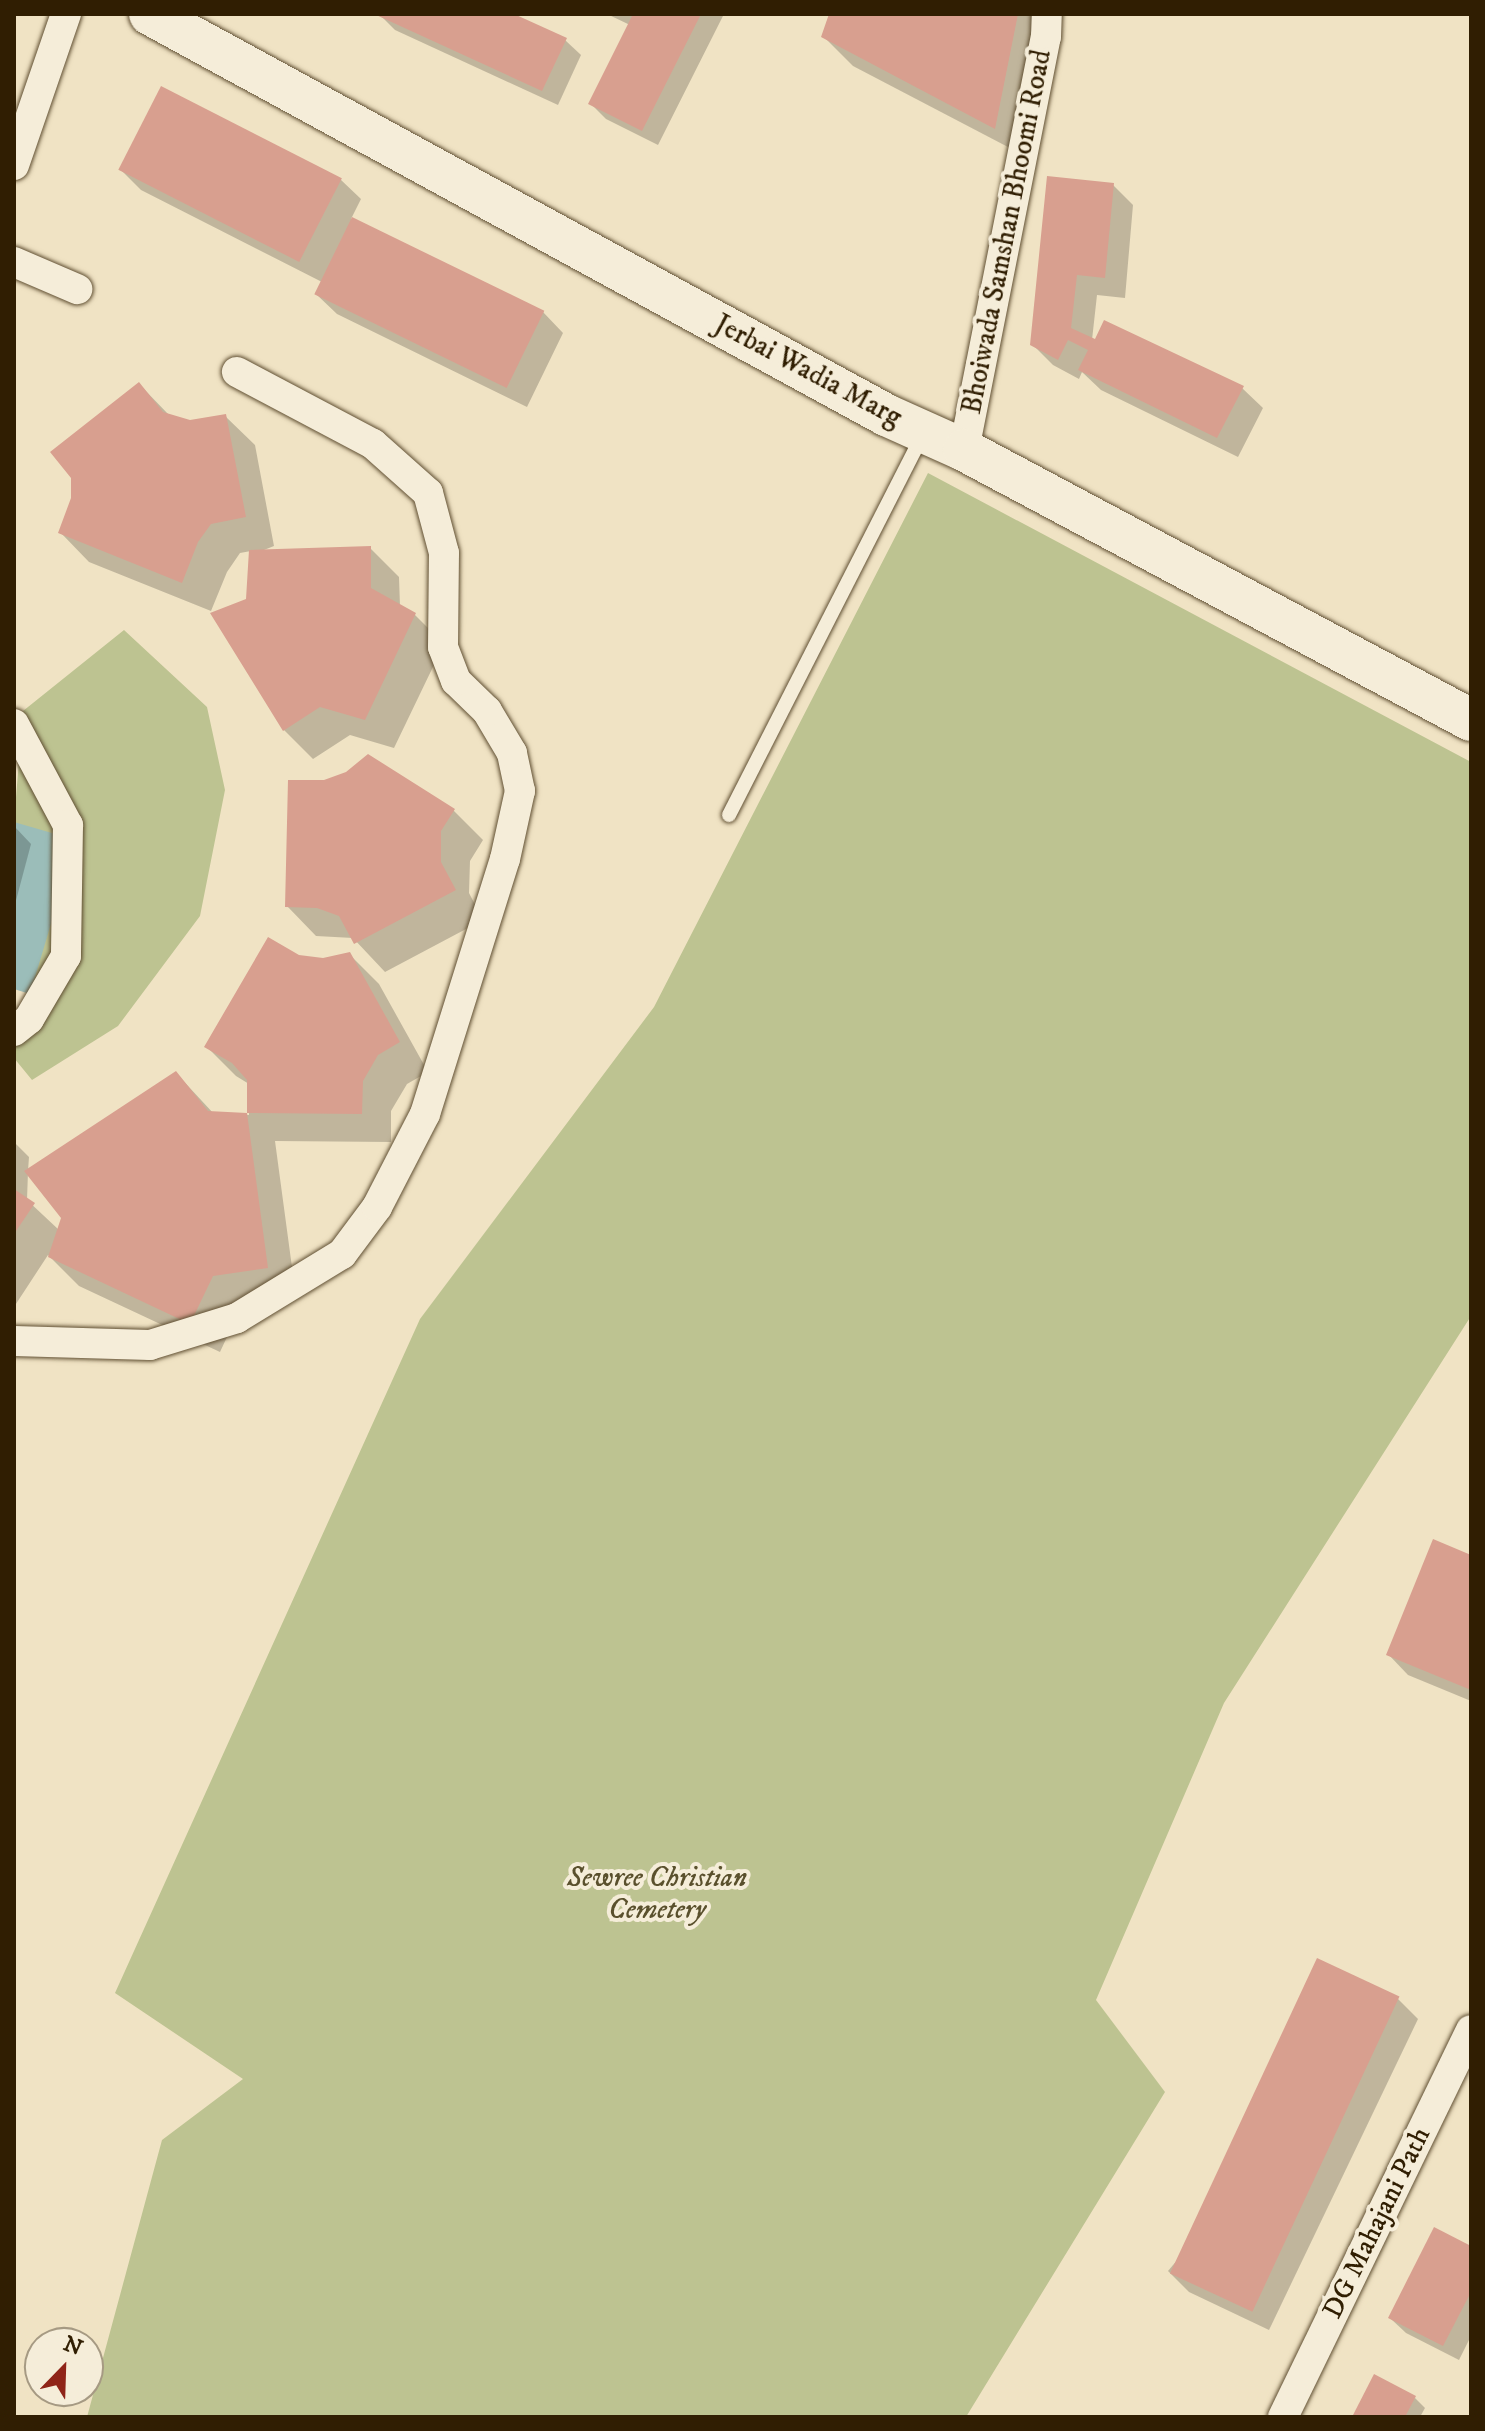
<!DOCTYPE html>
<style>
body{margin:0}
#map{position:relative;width:1485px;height:2431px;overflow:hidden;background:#f0e3c4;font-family:"IM FELL DW Pica",serif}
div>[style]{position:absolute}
.green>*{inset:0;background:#bdc391}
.water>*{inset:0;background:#9bbdb9}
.shadow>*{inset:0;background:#0003}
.building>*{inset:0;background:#d89f8f;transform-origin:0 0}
.roads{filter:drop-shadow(0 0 2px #604f32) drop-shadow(0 0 2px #604f32)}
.lane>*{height:14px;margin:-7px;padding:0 7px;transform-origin:7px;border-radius:7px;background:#f5edd9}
.street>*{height:30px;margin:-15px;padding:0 15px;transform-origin:15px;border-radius:15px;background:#f5edd9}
.secondary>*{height:42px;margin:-21px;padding:0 21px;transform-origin:21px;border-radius:21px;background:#f5edd9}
span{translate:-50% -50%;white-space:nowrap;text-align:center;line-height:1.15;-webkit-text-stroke:8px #f5edd9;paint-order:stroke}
.street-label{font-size:28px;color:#301e02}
.park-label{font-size:28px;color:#5a502d;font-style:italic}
.frame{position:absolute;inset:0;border:16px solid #301e02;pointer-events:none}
.north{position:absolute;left:24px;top:2327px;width:80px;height:80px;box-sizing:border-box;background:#f5edd9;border:2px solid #a69a83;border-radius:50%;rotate:23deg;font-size:22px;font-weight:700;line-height:32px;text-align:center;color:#301e02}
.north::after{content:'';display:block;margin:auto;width:28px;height:36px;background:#8f2418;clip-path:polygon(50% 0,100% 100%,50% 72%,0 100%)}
</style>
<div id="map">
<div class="green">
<div style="clip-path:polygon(928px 473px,1471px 762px,1471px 1316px,1224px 1703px,1096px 2000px,1165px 2092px,966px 2417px,87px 2417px,162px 2140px,243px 2079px,115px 1993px,420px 1319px,654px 1007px)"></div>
<div style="clip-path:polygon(124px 630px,207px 707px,225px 790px,200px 916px,118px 1026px,32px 1080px,14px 1058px,14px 1013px,30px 994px,14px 822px,23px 711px)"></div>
</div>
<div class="water">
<div style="clip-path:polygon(14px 822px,76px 840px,30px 994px,14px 989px)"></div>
</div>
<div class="shadow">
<div style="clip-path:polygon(509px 14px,565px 40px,581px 55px,558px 105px,395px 30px,380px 15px)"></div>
<div style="clip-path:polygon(607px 14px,724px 14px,658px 145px,606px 119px,590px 103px,630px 25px)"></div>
<div style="clip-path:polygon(831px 14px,1053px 14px,1025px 156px,853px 66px,823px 36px)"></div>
<div style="clip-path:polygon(120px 169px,340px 179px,361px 199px,351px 219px,543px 312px,563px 333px,527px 407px,337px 314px,316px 294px,322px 282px,141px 190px)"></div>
<div style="clip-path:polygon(1113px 185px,1133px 205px,1125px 298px,1097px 295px,1092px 340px,1242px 388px,1263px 408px,1238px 457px,1101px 390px,1082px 372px,1079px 379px,1053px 365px,1032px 344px)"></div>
<div style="clip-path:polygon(139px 384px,170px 416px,190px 422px,225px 416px,255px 445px,274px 546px,259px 552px,370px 548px,399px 577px,400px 606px,415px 615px,444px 644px,394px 748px,350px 735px,313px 759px,284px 730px,248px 601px,251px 551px,240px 553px,227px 572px,211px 611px,89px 562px,60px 532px)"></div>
<div style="clip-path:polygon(325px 782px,454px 811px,483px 840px,470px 861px,469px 893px,483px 920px,385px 972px,353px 938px,316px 936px,287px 906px)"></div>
<div style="clip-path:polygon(14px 826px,31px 844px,14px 908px)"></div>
<div style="clip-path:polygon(evenodd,350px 955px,379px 984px,428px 1072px,407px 1084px,391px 1111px,391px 1142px,275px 1141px,296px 1297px,242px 1305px,220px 1352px,79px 1286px,48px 1255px,14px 1307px,14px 1142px,29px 1157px,28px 1171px,176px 1073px,214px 1114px,249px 1115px,249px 1084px,236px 1076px,207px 1047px,298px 957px,323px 960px,350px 955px,28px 1172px,64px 1218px,59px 1230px,27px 1200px,28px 1172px)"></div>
<div style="clip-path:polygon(1471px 1557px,1471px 1701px,1408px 1675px,1388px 1654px)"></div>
<div style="clip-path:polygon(1397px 1998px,1418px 2019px,1269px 2330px,1189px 2292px,1168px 2271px)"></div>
<div style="clip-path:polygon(1471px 2248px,1471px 2336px,1459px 2360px,1406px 2333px,1390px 2318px)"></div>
<div style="clip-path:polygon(1415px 2398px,1425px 2408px,1420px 2417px,1354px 2417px)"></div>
</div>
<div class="building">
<div style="clip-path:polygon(374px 14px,514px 14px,567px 38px,542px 91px)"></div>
<div style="clip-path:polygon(633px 14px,701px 14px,642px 131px,588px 104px)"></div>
<div style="clip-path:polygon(829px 14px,1018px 14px,995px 129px,821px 37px)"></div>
<div style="left:161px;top:86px;width:203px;height:94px;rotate:27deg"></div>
<div style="clip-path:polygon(1047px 176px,1114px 183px,1105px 278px,1077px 275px,1071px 328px,1095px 339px,1104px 320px,1244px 386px,1217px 438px,1078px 370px,1088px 350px,1068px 340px,1058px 360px,1030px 345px)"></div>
<div style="left:352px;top:217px;width:214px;height:86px;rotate:26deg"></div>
<div style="clip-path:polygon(139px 382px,163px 412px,190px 420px,226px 414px,246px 517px,211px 524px,198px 542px,182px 583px,58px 533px,71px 498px,71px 478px,50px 452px)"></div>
<div style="clip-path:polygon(371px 546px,371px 588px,416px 613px,365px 720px,320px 707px,283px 731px,210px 613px,246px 599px,249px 550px)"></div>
<div style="clip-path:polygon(368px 754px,455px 809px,441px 831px,441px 862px,456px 890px,354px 944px,339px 916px,317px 908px,285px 907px,288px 780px,324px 780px,346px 772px)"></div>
<div style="clip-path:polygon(268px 937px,299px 955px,323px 958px,350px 952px,400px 1042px,378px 1055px,363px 1081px,362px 1114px,247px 1113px,247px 1080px,232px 1063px,204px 1047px)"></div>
<div style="clip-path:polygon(176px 1071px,208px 1111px,247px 1113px,268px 1268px,213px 1276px,190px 1324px,48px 1257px,61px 1218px,24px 1171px)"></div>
<div style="clip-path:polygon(14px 1189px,35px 1203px,14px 1234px)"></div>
<div style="clip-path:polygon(1433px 1539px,1471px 1555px,1471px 1690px,1386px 1655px)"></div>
<div style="left:1317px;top:1958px;width:91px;height:348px;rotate:25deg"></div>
<div style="clip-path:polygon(1434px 2227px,1471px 2246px,1471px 2292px,1443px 2346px,1388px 2318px)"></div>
<div style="clip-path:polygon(1374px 2374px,1416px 2396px,1405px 2417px,1352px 2417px)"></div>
</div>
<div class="roads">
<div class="lane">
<div style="left:729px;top:815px;width:428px;rotate:-63deg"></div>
</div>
<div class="street">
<div style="left:14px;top:165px;width:160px;rotate:-71deg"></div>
<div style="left:14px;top:262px;width:69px;rotate:23.2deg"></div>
<div style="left:964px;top:450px;width:421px;rotate:-78.8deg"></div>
<div style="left:1046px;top:37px;width:23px;rotate:-88deg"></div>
<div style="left:14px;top:724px;width:115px;rotate:61.9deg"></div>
<div style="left:68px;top:825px;width:131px;rotate:90.9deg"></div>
<div style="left:66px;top:956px;width:73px;rotate:120.4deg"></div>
<div style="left:29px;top:1019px;width:19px;rotate:141deg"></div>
<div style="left:14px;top:1341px;width:136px;rotate:1.7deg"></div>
<div style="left:150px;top:1345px;width:91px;rotate:-17.2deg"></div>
<div style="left:237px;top:1318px;width:123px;rotate:-31.4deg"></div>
<div style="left:342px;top:1254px;width:59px;rotate:-53.3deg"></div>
<div style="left:377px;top:1207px;width:105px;rotate:-62.7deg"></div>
<div style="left:425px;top:1114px;width:267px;rotate:-72.6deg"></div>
<div style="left:505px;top:859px;width:70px;rotate:-77.6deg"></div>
<div style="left:520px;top:791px;width:39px;rotate:-102deg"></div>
<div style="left:512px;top:753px;width:49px;rotate:-120.8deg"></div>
<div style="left:487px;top:711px;width:43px;rotate:-135.9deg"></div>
<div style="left:456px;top:681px;width:36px;rotate:-111deg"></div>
<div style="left:443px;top:647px;width:94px;rotate:-89.4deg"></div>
<div style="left:444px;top:553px;width:62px;rotate:-104.9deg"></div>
<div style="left:428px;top:493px;width:74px;rotate:-138.3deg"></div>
<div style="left:373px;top:444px;width:154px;rotate:-152.1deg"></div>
<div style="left:1283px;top:2417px;width:430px;rotate:-64.1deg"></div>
</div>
<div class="secondary">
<div style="left:150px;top:14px;width:838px;rotate:28.58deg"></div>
<div style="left:886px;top:415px;width:85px;rotate:24.2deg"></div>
<div style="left:964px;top:450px;width:574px;rotate:28.04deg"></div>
</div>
</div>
<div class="street-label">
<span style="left:1007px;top:232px;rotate:-79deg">Bhoiwada Samshan Bhoomi Road</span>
<span style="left:808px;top:371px;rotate:28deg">Jerbai Wadia Marg</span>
<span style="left:1377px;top:2223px;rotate:-64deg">DG Mahajani Path</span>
</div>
<div class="park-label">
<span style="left:657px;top:1894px">Sewree Christian<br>Cemetery</span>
</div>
<div class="frame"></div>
<div class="north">N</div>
</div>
